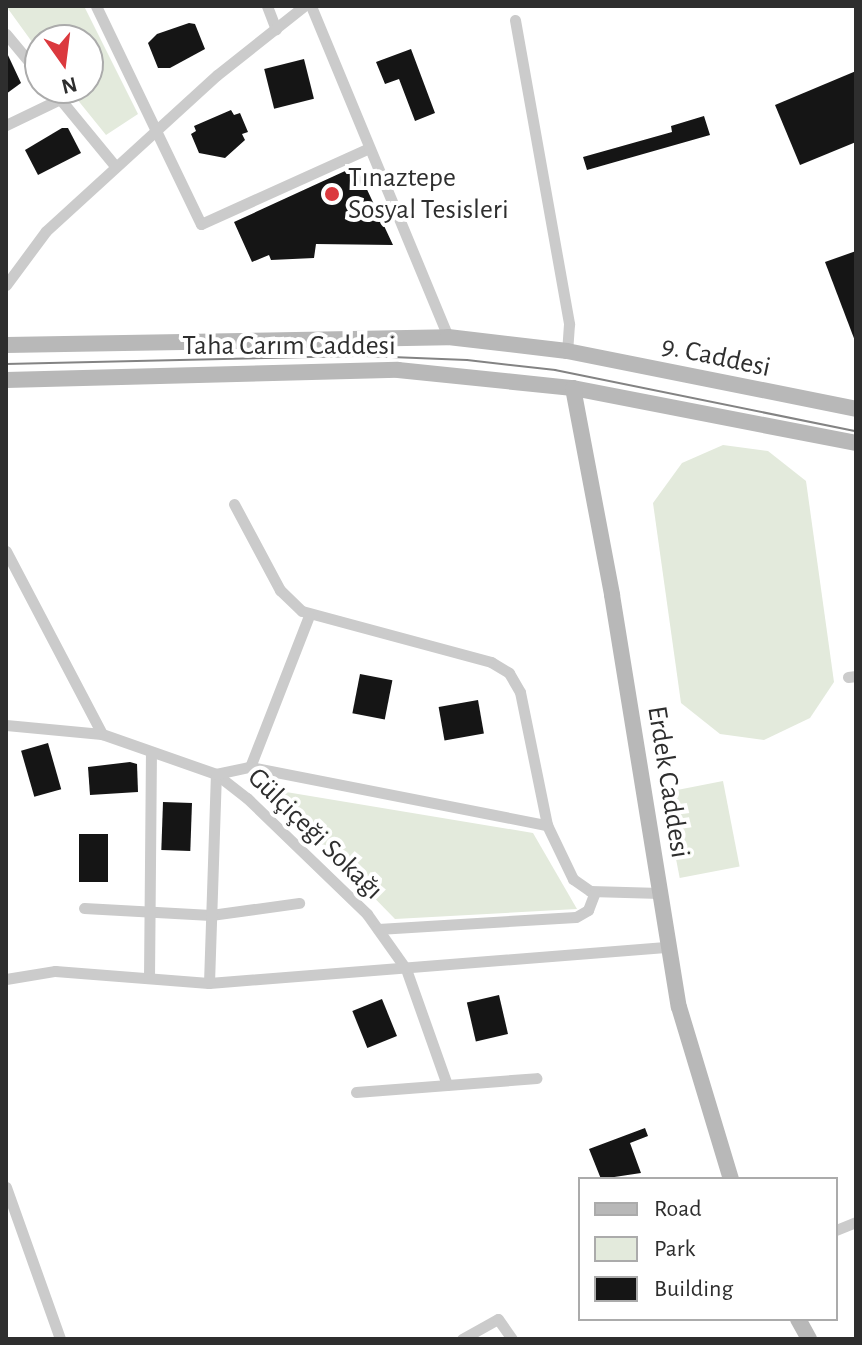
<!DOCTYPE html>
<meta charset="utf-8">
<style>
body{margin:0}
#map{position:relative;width:862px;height:1345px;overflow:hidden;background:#fff;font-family:"Alegreya Sans",sans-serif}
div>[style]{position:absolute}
.green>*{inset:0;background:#e3eadc;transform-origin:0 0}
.building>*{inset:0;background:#151515;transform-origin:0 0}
.street>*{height:11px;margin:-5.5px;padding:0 5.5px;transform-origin:5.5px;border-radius:5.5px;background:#cbcbcb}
.secondary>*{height:16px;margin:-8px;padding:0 8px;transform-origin:8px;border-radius:8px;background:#b8b8b8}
.tram>*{height:2px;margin:-1px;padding:0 1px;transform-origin:1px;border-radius:1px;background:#838383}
.dots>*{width:22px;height:22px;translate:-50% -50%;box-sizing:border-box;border:4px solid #fff;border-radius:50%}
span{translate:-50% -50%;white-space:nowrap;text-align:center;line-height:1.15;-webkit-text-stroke:8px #fff;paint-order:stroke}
.poi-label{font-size:28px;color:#2e2e2e}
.left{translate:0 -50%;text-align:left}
.street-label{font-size:28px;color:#2e2e2e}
.frame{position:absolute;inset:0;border:8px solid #2e2e2e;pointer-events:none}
.legend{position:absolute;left:578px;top:1177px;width:260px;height:144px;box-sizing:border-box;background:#fff;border:2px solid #ababab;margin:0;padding:10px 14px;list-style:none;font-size:24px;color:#2e2e2e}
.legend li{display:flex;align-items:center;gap:16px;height:40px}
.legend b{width:40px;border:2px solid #ababab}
.north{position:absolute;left:24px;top:24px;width:80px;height:80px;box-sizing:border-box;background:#fff;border:2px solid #ababab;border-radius:50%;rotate:166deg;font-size:22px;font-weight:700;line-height:32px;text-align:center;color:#2e2e2e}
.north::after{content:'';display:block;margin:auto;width:28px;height:36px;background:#db393e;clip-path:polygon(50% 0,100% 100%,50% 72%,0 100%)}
</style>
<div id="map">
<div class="green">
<div style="clip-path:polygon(6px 6px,84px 6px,138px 114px,106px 135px,68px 88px,88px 88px,88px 40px,40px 40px,40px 53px)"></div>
<div style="clip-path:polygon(723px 445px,768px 451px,806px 481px,834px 682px,810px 718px,764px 740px,720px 734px,681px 703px,653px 503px,682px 463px)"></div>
<div style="left:723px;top:781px;width:87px;height:61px;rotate:79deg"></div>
<div style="clip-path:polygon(268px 789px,533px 833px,577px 909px,395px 919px)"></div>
</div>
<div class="building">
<div style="clip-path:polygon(189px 23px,195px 24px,205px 49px,170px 68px,158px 68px,148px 43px,157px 34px)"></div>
<div style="clip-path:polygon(411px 49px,435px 113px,415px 121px,399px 79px,385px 84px,376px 62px)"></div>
<div style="clip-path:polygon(6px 51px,21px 83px,6px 94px)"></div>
<div style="left:304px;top:59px;width:41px;height:41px;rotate:76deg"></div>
<div style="clip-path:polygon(856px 71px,856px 142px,800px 165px,775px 105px)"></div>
<div style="clip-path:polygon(231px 110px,234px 115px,240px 113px,248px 132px,242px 134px,245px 140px,225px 158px,199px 153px,191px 134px,196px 131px,194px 126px)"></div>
<div style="clip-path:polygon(704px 116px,710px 135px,587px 170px,583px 157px,672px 132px,671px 126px)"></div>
<div style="clip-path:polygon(62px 128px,68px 128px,81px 153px,38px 175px,25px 150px)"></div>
<div style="clip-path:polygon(356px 166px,393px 245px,316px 244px,314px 258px,271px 260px,269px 255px,252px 262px,234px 222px)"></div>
<div style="clip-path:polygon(856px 251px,856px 341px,855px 341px,825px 262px)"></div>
<div style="left:360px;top:674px;width:33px;height:40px;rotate:11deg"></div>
<div style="left:478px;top:700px;width:34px;height:40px;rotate:80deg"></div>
<div style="left:48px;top:743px;width:48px;height:28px;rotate:74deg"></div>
<div style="clip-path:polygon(130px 762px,137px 764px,138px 792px,90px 795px,88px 767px)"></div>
<div style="left:163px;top:802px;width:29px;height:48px;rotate:2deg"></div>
<div style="left:79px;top:834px;width:29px;height:48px"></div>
<div style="left:499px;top:995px;width:40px;height:33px;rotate:77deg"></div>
<div style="left:382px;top:999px;width:40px;height:32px;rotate:68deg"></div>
<div style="clip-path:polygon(645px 1128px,648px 1136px,630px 1143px,641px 1173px,601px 1179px,589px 1149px)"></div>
</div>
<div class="street">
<div style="left:96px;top:6px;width:242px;rotate:64.3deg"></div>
<div style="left:201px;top:224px;width:184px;rotate:-24.3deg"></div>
<div style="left:267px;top:6px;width:25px;rotate:69deg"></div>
<div style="left:311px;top:6px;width:358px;rotate:67.5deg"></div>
<div style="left:515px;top:20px;width:309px;rotate:79.9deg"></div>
<div style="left:569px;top:324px;width:27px;rotate:94deg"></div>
<div style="left:6px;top:34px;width:53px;rotate:50.3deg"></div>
<div style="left:51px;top:88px;width:102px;rotate:50.6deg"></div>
<div style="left:6px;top:125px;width:60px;rotate:-25.7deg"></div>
<div style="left:6px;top:285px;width:67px;rotate:-53.5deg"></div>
<div style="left:46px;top:231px;width:231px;rotate:-42.4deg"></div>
<div style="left:217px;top:75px;width:111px;rotate:-38.4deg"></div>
<div style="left:234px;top:504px;width:98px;rotate:61.9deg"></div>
<div style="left:280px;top:590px;width:30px;rotate:44deg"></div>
<div style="left:302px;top:611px;width:196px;rotate:15.1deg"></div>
<div style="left:491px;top:662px;width:21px;rotate:31deg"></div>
<div style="left:509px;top:673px;width:22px;rotate:60deg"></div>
<div style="left:520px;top:692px;width:136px;rotate:78.5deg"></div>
<div style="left:547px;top:825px;width:60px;rotate:64.3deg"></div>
<div style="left:573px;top:879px;width:21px;rotate:35deg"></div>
<div style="left:590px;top:891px;width:70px;rotate:1.6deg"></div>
<div style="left:6px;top:551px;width:207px;rotate:62.3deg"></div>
<div style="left:848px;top:677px;width:8px;rotate:-7deg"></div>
<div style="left:6px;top:725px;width:96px;rotate:5.4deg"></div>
<div style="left:102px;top:734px;width:121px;rotate:19.3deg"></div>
<div style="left:216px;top:774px;width:39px;rotate:38deg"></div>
<div style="left:247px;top:798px;width:167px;rotate:44deg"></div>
<div style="left:367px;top:914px;width:67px;rotate:54.7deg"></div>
<div style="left:406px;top:969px;width:123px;rotate:70.5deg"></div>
<div style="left:250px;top:767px;width:162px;rotate:-68.7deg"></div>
<div style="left:84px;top:908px;width:127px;rotate:3.2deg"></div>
<div style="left:211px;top:915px;width:89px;rotate:-7.8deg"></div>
<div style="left:378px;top:929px;width:198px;rotate:-3.5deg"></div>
<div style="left:576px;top:917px;width:14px;rotate:-30deg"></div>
<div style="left:588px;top:910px;width:19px;rotate:-69deg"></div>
<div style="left:149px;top:978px;width:226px;rotate:-89.5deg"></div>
<div style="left:6px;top:979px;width:50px;rotate:-9.3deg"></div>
<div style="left:55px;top:971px;width:154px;rotate:4.5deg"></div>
<div style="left:209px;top:983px;width:461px;rotate:-4.5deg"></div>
<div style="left:209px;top:983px;width:209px;rotate:-88.1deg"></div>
<div style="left:216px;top:774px;width:35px;rotate:-12deg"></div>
<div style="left:250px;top:767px;width:303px;rotate:11.1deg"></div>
<div style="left:356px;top:1092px;width:181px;rotate:-4.4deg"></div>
<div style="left:6px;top:1187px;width:161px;rotate:70.4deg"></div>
<div style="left:836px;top:1230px;width:22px;rotate:-22deg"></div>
<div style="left:462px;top:1339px;width:41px;rotate:-29.1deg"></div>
<div style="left:498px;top:1319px;width:24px;rotate:55deg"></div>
</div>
<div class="secondary">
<div style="left:6px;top:345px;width:442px;rotate:-1deg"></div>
<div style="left:448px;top:337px;width:120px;rotate:6.7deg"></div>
<div style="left:567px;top:351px;width:295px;rotate:11.3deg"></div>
<div style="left:6px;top:380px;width:392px;rotate:-1.5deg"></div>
<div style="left:398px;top:370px;width:176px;rotate:5.9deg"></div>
<div style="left:573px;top:388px;width:288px;rotate:11deg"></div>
<div style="left:573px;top:388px;width:211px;rotate:79.3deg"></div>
<div style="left:612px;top:595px;width:417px;rotate:80.8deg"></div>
<div style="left:679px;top:1007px;width:180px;rotate:73.2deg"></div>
<div style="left:798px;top:1319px;width:23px;rotate:61deg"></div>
</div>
<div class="tram">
<div style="left:6px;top:364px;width:360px;rotate:-1.3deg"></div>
<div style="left:366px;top:356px;width:101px;rotate:2.3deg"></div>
<div style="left:467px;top:360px;width:89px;rotate:6.5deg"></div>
<div style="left:555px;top:370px;width:307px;rotate:11.5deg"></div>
</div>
<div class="dots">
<div style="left:332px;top:194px;background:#db393e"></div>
</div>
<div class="poi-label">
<span class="left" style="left:348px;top:194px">Tınaztepe<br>Sosyal Tesisleri</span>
</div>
<div class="street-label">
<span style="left:289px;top:346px">Taha Carım Caddesi</span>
<span style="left:716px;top:357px;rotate:12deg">9. Caddesi</span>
<span style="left:668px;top:782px;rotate:81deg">Erdek Caddesi</span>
<span style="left:315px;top:834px;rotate:44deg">Gülçiçeği Sokağı</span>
</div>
<div class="frame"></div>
<ul class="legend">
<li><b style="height:10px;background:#b8b8b8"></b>Road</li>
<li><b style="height:22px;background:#e3eadc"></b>Park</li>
<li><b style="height:22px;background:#151515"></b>Building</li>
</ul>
<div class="north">N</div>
</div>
